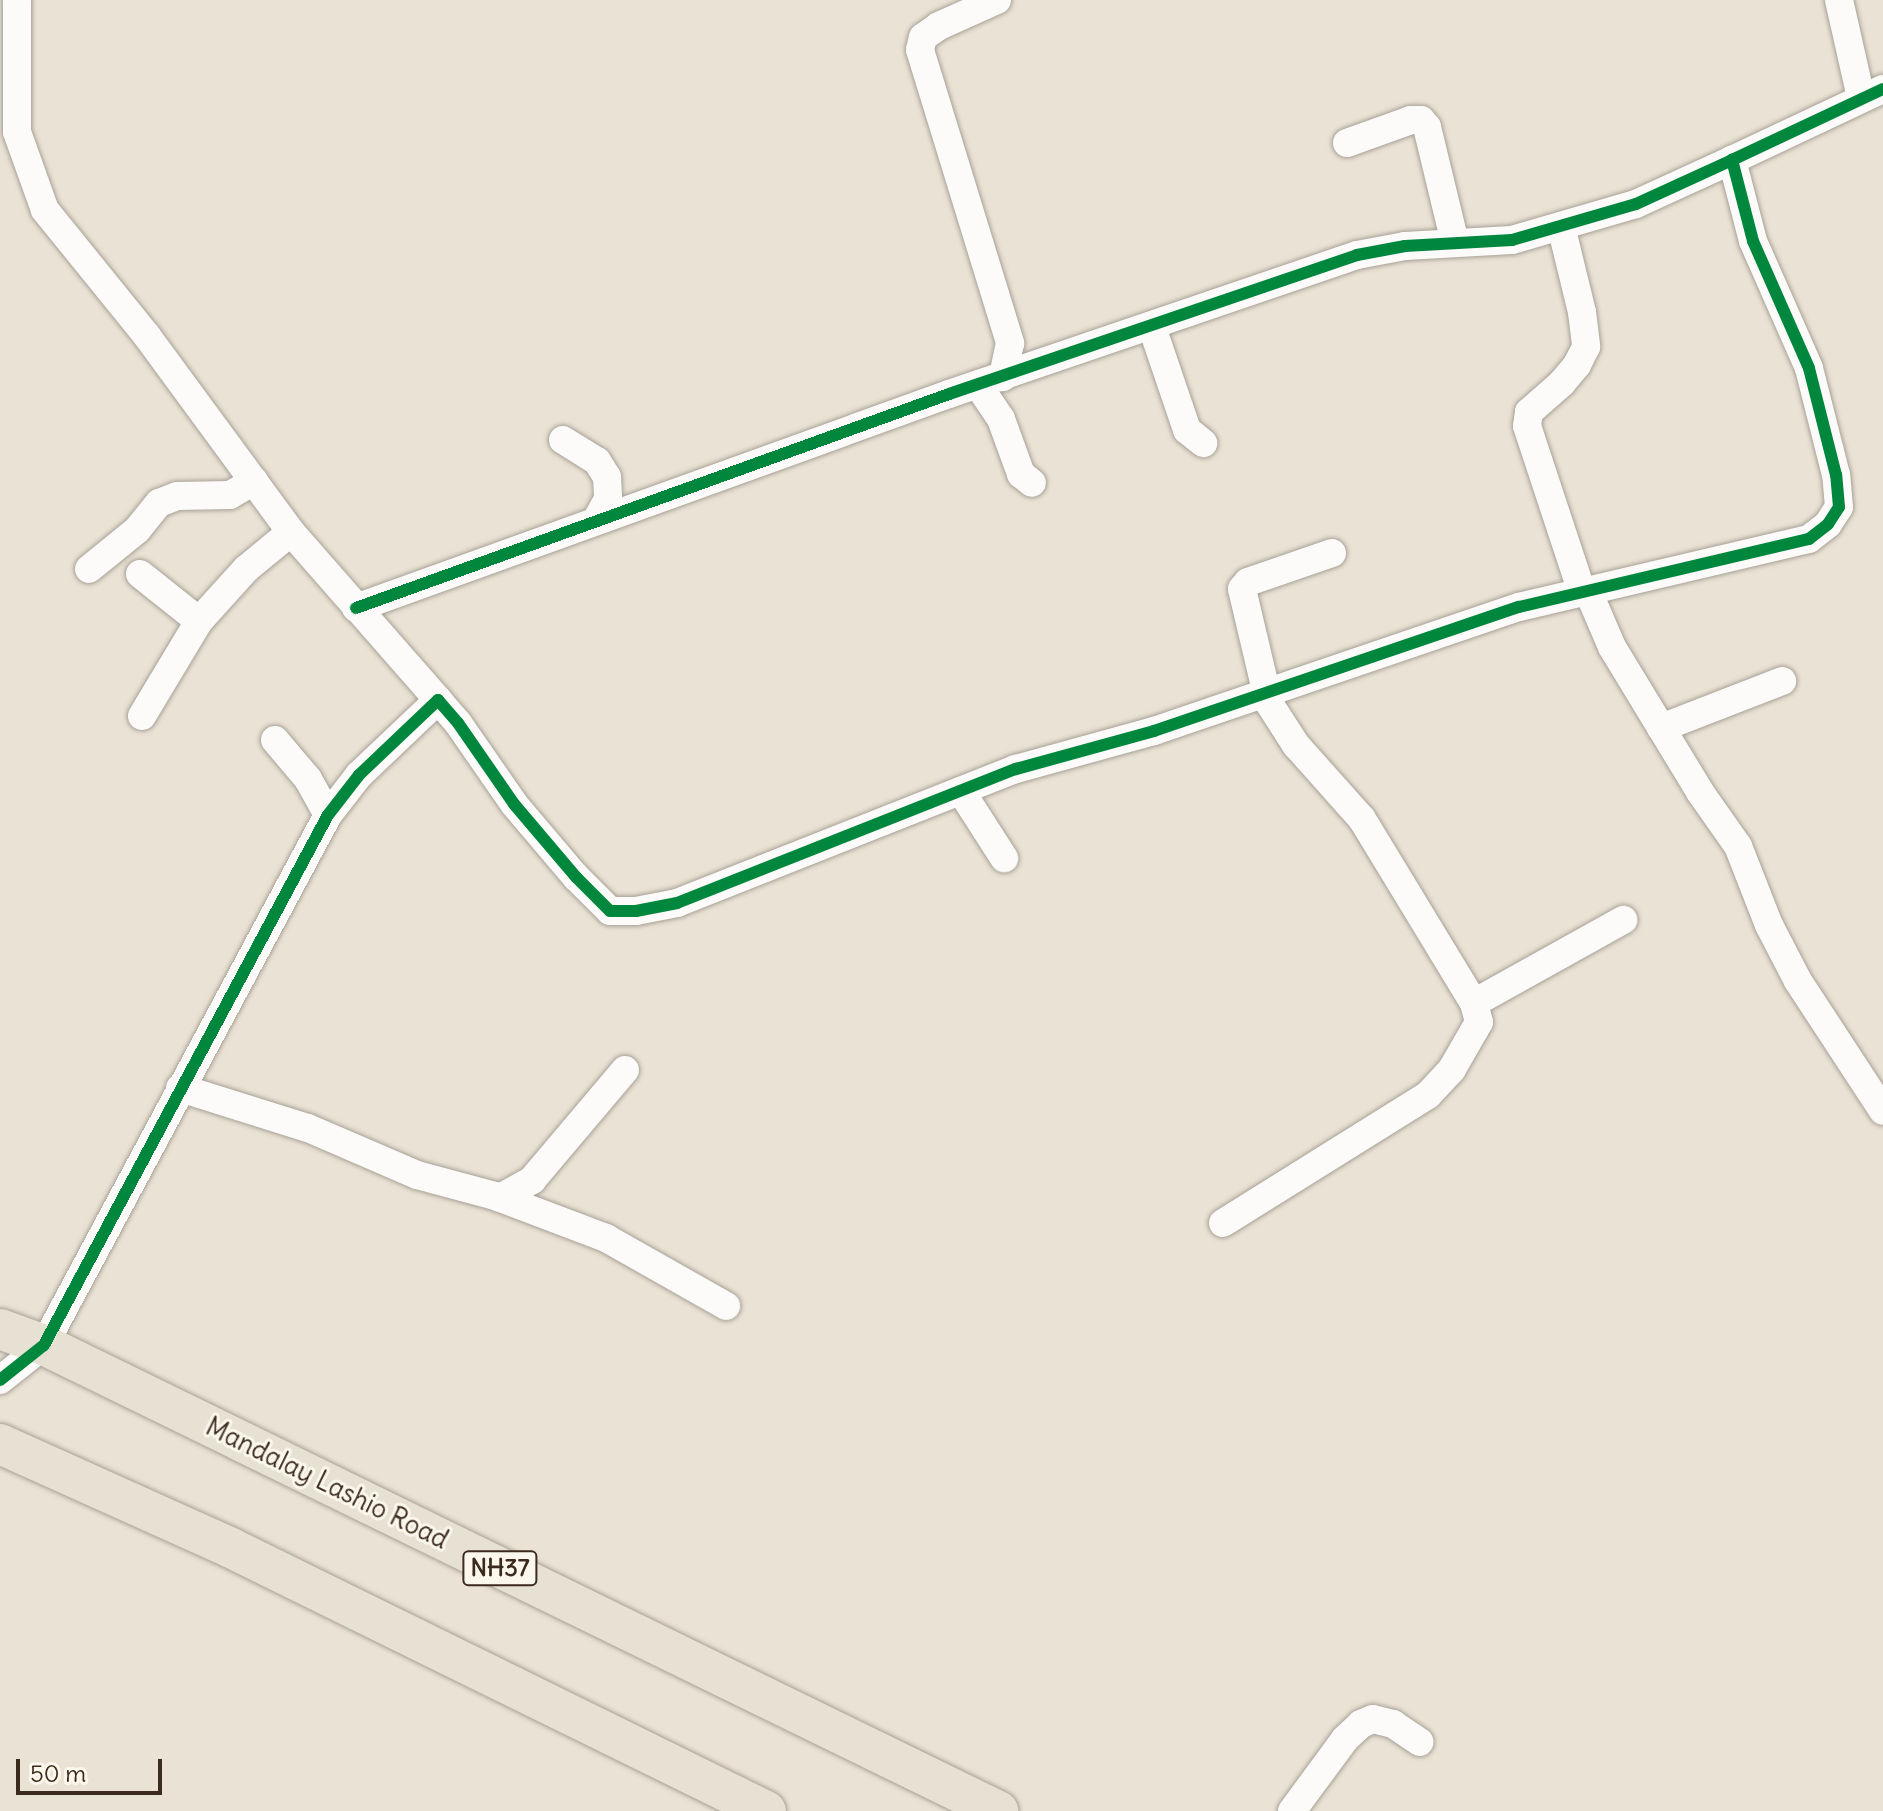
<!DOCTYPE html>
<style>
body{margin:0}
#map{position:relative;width:1883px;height:1811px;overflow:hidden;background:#eae2d4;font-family:Delius,sans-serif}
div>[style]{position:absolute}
.roads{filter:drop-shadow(0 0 2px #a7a197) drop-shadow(0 0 2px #a7a197)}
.minor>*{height:28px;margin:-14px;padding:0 14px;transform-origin:14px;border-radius:14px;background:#fcfbf9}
.highway>*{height:40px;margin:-20px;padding:0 20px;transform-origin:20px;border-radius:20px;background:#e7e1d4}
.cycleway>*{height:12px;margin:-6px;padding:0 6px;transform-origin:6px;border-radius:6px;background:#00873e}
span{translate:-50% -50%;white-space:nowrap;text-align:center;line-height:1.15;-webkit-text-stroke:6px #fbf7ec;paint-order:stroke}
.shield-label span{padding:2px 6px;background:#fbf7ec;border:2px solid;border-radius:6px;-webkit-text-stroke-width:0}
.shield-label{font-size:24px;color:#3b2a1e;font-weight:700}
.street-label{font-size:26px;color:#3b2a1e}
.scale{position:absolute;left:16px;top:1759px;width:146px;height:36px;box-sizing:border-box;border:4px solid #3b2a1e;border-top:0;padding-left:10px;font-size:24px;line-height:28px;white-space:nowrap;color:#3b2a1e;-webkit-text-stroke:6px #fbf7ec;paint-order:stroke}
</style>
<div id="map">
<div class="roads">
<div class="minor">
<div style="left:17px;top:0;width:132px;rotate:90deg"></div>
<div style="left:17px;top:132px;width:83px;rotate:70.3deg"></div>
<div style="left:45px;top:210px;width:162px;rotate:51deg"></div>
<div style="left:147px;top:336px;width:243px;rotate:53.7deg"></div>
<div style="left:291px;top:532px;width:223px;rotate:48.8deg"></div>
<div style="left:997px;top:0;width:64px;rotate:155.9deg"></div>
<div style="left:939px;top:26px;width:19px;rotate:145deg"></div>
<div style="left:923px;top:37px;width:13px;rotate:103deg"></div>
<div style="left:920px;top:50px;width:307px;rotate:72.9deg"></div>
<div style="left:1010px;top:343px;width:35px;rotate:102deg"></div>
<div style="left:1839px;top:0;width:100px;rotate:77.3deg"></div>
<div style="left:1347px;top:143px;width:68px;rotate:-19.8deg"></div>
<div style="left:1411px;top:120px;width:10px"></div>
<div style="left:1421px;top:120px;width:9px;rotate:49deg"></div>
<div style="left:1427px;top:127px;width:119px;rotate:76.4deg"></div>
<div style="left:1561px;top:226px;width:89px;rotate:76.3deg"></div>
<div style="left:1582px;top:312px;width:35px;rotate:83deg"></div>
<div style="left:1586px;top:347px;width:20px;rotate:117deg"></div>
<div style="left:1577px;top:365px;width:23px;rotate:130deg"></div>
<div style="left:1562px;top:383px;width:44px;rotate:138.7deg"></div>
<div style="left:1529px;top:412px;width:14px;rotate:98deg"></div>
<div style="left:1527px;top:426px;width:175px;rotate:71.7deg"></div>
<div style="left:1152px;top:327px;width:109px;rotate:71.2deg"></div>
<div style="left:1187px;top:430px;width:21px;rotate:39deg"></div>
<div style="left:978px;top:385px;width:41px;rotate:55.9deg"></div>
<div style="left:1001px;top:419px;width:59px;rotate:70deg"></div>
<div style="left:1021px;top:474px;width:14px;rotate:39deg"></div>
<div style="left:563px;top:440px;width:40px;rotate:32deg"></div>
<div style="left:597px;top:461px;width:19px;rotate:58deg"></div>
<div style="left:607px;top:477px;width:22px;rotate:87deg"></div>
<div style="left:608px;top:499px;width:23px;rotate:119deg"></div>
<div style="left:1332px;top:553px;width:89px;rotate:161deg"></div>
<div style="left:1248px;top:582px;width:9px;rotate:131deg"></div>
<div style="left:1242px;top:589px;width:117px;rotate:76.7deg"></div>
<div style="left:1269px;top:703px;width:50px;rotate:57.3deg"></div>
<div style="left:1296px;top:745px;width:99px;rotate:48.3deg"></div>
<div style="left:1362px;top:819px;width:215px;rotate:58.7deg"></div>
<div style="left:1474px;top:1003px;width:171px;rotate:-29.1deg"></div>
<div style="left:89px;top:569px;width:62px;rotate:-39.1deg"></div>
<div style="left:137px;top:530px;width:35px;rotate:-51deg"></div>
<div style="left:159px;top:503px;width:19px;rotate:-21deg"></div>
<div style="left:177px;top:496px;width:53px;rotate:-1.1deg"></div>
<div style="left:230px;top:495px;width:28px;rotate:-30deg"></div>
<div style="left:140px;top:574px;width:75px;rotate:38.5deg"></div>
<div style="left:1588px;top:591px;width:61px;rotate:66.8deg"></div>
<div style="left:1612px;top:647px;width:170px;rotate:58.7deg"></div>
<div style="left:1700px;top:792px;width:66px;rotate:54.9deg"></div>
<div style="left:1738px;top:846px;width:85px;rotate:68.6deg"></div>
<div style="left:1769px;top:925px;width:63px;rotate:62.6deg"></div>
<div style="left:1798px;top:981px;width:155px;rotate:56.8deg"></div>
<div style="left:356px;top:608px;width:630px;rotate:-19.84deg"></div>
<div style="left:949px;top:394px;width:431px;rotate:-18.8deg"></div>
<div style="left:1357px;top:255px;width:49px;rotate:-10.6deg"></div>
<div style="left:1405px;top:246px;width:107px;rotate:-3.2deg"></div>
<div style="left:1512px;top:240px;width:129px;rotate:-16.2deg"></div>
<div style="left:1636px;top:204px;width:106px;rotate:-24.6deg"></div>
<div style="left:142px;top:716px;width:111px;rotate:-59deg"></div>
<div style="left:199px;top:621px;width:70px;rotate:-47.9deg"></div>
<div style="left:246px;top:569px;width:58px;rotate:-39.4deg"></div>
<div style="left:1661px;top:728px;width:130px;rotate:-21.2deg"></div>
<div style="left:275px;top:740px;width:51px;rotate:49.8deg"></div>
<div style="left:308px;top:779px;width:41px;rotate:60.9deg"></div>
<div style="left:961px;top:791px;width:80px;rotate:57.3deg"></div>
<div style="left:180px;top:1088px;width:134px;rotate:17.4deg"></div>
<div style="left:308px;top:1128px;width:119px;rotate:23.3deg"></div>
<div style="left:417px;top:1175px;width:81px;rotate:15.1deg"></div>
<div style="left:495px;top:1196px;width:119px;rotate:20.7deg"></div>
<div style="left:606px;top:1238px;width:138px;rotate:29.5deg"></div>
<div style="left:500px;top:1198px;width:37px;rotate:-29deg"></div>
<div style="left:532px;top:1180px;width:144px;rotate:-49.8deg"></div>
<div style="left:1223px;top:1223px;width:242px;rotate:-32deg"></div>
<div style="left:1428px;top:1095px;width:35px;rotate:-47deg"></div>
<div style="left:1452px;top:1069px;width:54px;rotate:-60.1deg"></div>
<div style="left:1479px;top:1022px;width:20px;rotate:-105deg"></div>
<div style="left:0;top:1380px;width:56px;rotate:-38.5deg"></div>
<div style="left:44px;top:1345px;width:601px;rotate:-61.82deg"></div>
<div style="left:328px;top:815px;width:51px;rotate:-52.2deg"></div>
<div style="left:359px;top:775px;width:109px;rotate:-43.5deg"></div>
<div style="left:438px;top:700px;width:30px;rotate:49deg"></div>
<div style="left:458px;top:723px;width:98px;rotate:55.3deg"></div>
<div style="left:514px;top:804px;width:96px;rotate:49.7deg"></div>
<div style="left:576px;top:877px;width:48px;rotate:45deg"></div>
<div style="left:610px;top:911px;width:26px"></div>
<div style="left:636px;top:911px;width:42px;rotate:-11deg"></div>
<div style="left:677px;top:903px;width:365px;rotate:-21.6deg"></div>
<div style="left:1016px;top:769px;width:143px;rotate:-15.4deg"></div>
<div style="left:1154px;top:731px;width:385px;rotate:-18.8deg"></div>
<div style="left:1519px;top:607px;width:298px;rotate:-13.2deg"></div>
<div style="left:1809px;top:539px;width:24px;rotate:-38deg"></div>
<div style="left:1828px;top:524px;width:20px;rotate:-57deg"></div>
<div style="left:1839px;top:507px;width:32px;rotate:-95deg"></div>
<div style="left:1836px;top:475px;width:110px;rotate:-104.2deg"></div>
<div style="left:1809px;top:368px;width:139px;rotate:-113.8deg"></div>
<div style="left:1753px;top:241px;width:84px;rotate:-104.5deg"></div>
<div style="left:1732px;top:160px;width:167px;rotate:-25.2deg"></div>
<div style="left:1292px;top:1811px;width:89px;rotate:-53.6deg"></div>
<div style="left:1345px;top:1739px;width:22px;rotate:-43deg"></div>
<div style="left:1361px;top:1724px;width:13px;rotate:-23deg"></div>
<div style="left:1373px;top:1719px;width:21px;rotate:14deg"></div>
<div style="left:1393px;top:1724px;width:32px;rotate:34deg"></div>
</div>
<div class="highway">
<div style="left:0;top:1329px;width:47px;rotate:20deg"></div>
<div style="left:44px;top:1345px;width:1062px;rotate:26.03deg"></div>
<div style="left:0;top:1444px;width:253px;rotate:24.2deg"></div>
<div style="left:231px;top:1548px;width:596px;rotate:26.18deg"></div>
</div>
</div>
<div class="cycleway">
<div style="left:356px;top:608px;width:630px;rotate:-19.84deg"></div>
<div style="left:949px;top:394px;width:431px;rotate:-18.8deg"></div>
<div style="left:1357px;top:255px;width:49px;rotate:-10.6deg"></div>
<div style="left:1405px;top:246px;width:107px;rotate:-3.2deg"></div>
<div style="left:1512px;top:240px;width:129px;rotate:-16.2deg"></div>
<div style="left:1636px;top:204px;width:106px;rotate:-24.6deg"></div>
<div style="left:0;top:1380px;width:56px;rotate:-38.5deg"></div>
<div style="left:44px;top:1345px;width:601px;rotate:-61.82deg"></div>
<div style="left:328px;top:815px;width:51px;rotate:-52.2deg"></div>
<div style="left:359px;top:775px;width:109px;rotate:-43.5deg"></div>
<div style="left:438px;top:700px;width:30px;rotate:49deg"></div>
<div style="left:458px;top:723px;width:98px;rotate:55.3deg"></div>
<div style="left:514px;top:804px;width:96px;rotate:49.7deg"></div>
<div style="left:576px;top:877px;width:48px;rotate:45deg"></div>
<div style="left:610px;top:911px;width:26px"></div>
<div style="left:636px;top:911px;width:42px;rotate:-11deg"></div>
<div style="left:677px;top:903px;width:365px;rotate:-21.6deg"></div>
<div style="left:1016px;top:769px;width:143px;rotate:-15.4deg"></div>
<div style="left:1154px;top:731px;width:385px;rotate:-18.8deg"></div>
<div style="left:1519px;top:607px;width:298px;rotate:-13.2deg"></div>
<div style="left:1809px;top:539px;width:24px;rotate:-38deg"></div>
<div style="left:1828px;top:524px;width:20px;rotate:-57deg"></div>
<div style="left:1839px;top:507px;width:32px;rotate:-95deg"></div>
<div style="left:1836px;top:475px;width:110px;rotate:-104.2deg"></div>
<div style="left:1809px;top:368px;width:139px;rotate:-113.8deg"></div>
<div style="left:1753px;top:241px;width:84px;rotate:-104.5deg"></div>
<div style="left:1732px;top:160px;width:167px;rotate:-25.2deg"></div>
</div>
<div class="shield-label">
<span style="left:500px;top:1568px">NH37</span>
</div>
<div class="street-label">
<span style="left:327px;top:1483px;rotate:26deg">Mandalay Lashio Road</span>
</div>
<div class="scale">50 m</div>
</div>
